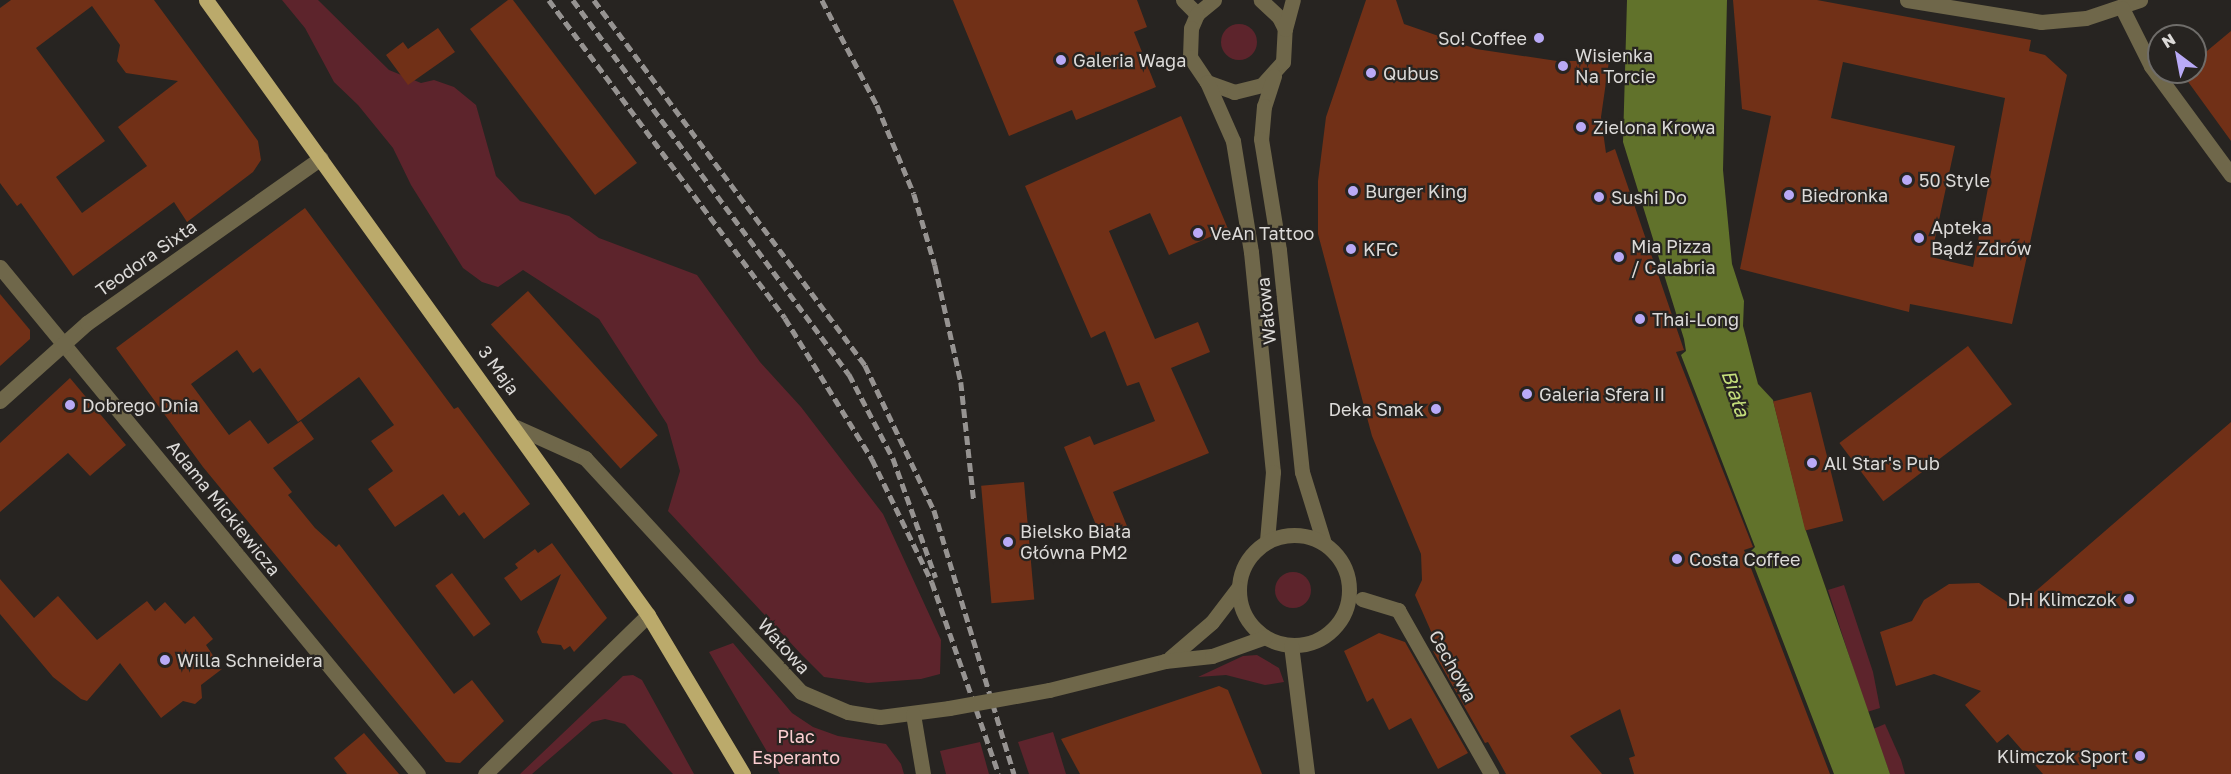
<!DOCTYPE html>
<meta charset="utf-8">
<style>
body{margin:0}
#map{position:relative;width:2231px;height:774px;overflow:hidden;background:#272421;font-family:"Golos Text",sans-serif}
div>[style]{position:absolute}
.green>*{inset:0;background:#5d242c}
.round{border-radius:50%}
.water>*{inset:0;background:#61722b}
.building>*{inset:0;background:#713017;transform-origin:0 0}
.minor>*{height:15px;margin:-7.5px;padding:0 7.5px;transform-origin:7.5px;border-radius:7.5px;background:#6f674a}
.minor>.ring{margin:-7.5px;padding:0;box-sizing:content-box;background:none;border:15px solid #6f674a;border-radius:50%}
.major>*{height:15px;margin:-7.5px;padding:0 7.5px;transform-origin:7.5px;border-radius:7.5px;background:#bbaa6b}
.rail>*{height:4.5px;margin-top:-2.25px;transform-origin:0;background:repeating-linear-gradient(90deg,#969391 0 9px,transparent 0 13.5px)}
.minor-bridge>*{height:15px;margin:-7.5px;padding:0 7.5px;transform-origin:7.5px;border-radius:7.5px;background:#6f674a}
.dots>*{width:16px;height:16px;translate:-50% -50%;box-sizing:border-box;border:3px solid #272421;border-radius:50%}
span{translate:-50% -50%;white-space:nowrap;text-align:center;line-height:1.15;-webkit-text-stroke:4.5px #272421;paint-order:stroke}
.poi-label{font-size:18px;color:#dcdad8}
.right{translate:-100% -50%;text-align:right}
.left{translate:0 -50%;text-align:left}
.street-label{font-size:18px;color:#dcdad8}
.park-label{font-size:18px;color:#fbcdd0}
.water-label{font-size:20px;color:#c4de7b;font-style:italic}
.north{position:absolute;left:2147px;top:24px;width:60px;height:60px;box-sizing:border-box;background:#272421;border:2px solid #6f6d6a;border-radius:50%;rotate:328deg;font-size:16px;font-weight:700;line-height:24px;text-align:center;color:#dcdad8}
.north::after{content:'';display:block;margin:auto;width:21px;height:27px;background:#b9aaf7;clip-path:polygon(50% 0,100% 100%,50% 72%,0 100%)}
</style>
<div id="map">
<div class="green">
<div style="clip-path:polygon(282px 0,318px 0,389px 70px,421px 83px,434px 80px,454px 87px,476px 105px,496px 176px,520px 201px,569px 216px,599px 238px,697px 275px,760px 362px,801px 407px,883px 514px,941px 640px,940px 674px,921px 679px,868px 683px,824px 677px,800px 653px,668px 511px,680px 471px,667px 424px,599px 319px,523px 270px,498px 287px,482px 282px,463px 268px,411px 185px,393px 148px,358px 105px,334px 82px,305px 28px)"></div>
<div class="round" style="left:1221px;top:24px;width:36px;height:36px"></div>
<div class="round" style="left:1275px;top:572px;width:36px;height:36px"></div>
<div style="clip-path:polygon(1844px 585px,1873px 672px,1880px 708px,1867px 712px,1828px 590px)"></div>
<div style="clip-path:polygon(733px 643px,792px 713px,813px 727px,838px 736px,886px 744px,901px 764px,904px 774px,780px 774px,709px 652px)"></div>
<div style="clip-path:polygon(1257px 655px,1279px 668px,1284px 682px,1265px 685px,1226px 675px,1198px 677px,1243px 656px)"></div>
<div style="clip-path:polygon(633px 675px,642px 680px,694px 774px,673px 774px,625px 724px,605px 719px,592px 722px,532px 774px,520px 774px,623px 676px)"></div>
<div style="clip-path:polygon(1885px 724px,1901px 760px,1905px 774px,1890px 774px,1873px 729px)"></div>
<div style="clip-path:polygon(1053px 732px,1066px 774px,1029px 774px,1018px 742px)"></div>
<div style="clip-path:polygon(980px 742px,989px 774px,946px 774px,940px 751px)"></div>
</div>
<div class="water">
<div style="clip-path:polygon(1627px 0,1727px 0,1723px 170px,1732px 264px,1744px 301px,1743px 326px,1758px 384px,1773px 400px,1806px 531px,1890px 774px,1834px 774px,1749px 553px,1755px 547px,1681px 355px,1686px 351px,1684px 339px,1623px 142px)"></div>
</div>
<div class="building">
<div style="clip-path:polygon(evenodd,11px 0,154px 0,258px 141px,261px 160px,253px 172px,187px 222px,174px 202px,73px 276px,21px 203px,17px 206px,0 183px,0 8px,11px 0,92px 6px,120px 45px,117px 61px,126px 73px,178px 81px,118px 127px,147px 166px,82px 213px,56px 177px,105px 141px,36px 48px,92px 6px)"></div>
<div style="clip-path:polygon(508px 0,513px 0,637px 163px,595px 195px,470px 29px)"></div>
<div style="clip-path:polygon(953px 0,1137px 0,1147px 27px,1134px 32px,1156px 87px,1076px 120px,1072px 110px,1009px 136px)"></div>
<div style="clip-path:polygon(1366px 0,1396px 0,1404px 24px,1476px 49px,1557px 61px,1609px 61px,1601px 117px,1606px 153px,1615px 149px,1684px 350px,1676px 352px,1753px 547px,1744px 550px,1830px 774px,1634px 774px,1629px 758px,1635px 756px,1620px 709px,1570px 736px,1602px 774px,1506px 774px,1488px 742px,1485px 743px,1433px 651px,1441px 654px,1415px 595px,1422px 580px,1421px 554px,1372px 436px,1318px 234px,1318px 181px,1326px 117px)"></div>
<div style="clip-path:polygon(evenodd,1733px 0,1817px 0,2031px 40px,2029px 51px,2045px 55px,2067px 75px,2012px 324px,1910px 304px,1909px 312px,1740px 269px,1771px 116px,1742px 109px,1733px 0,1843px 62px,2005px 98px,1973px 267px,1931px 257px,1955px 146px,1831px 118px,1843px 62px)"></div>
<div style="clip-path:polygon(438px 28px,455px 52px,408px 85px,386px 55px,403px 42px,408px 49px)"></div>
<div style="clip-path:polygon(2231px 31px,2231px 141px,2181px 72px,2195px 72px,2195px 61px)"></div>
<div style="clip-path:polygon(1181px 116px,1228px 229px,1169px 255px,1150px 213px,1109px 231px,1155px 339px,1198px 322px,1210px 352px,1171px 368px,1209px 453px,1113px 492px,1127px 526px,1101px 537px,1064px 447px,1090px 436px,1094px 445px,1155px 421px,1139px 382px,1127px 386px,1105px 331px,1091px 338px,1025px 186px)"></div>
<div style="clip-path:polygon(305px 208px,454px 409px,458px 407px,530px 504px,484px 539px,464px 512px,459px 516px,443px 494px,395px 527px,368px 489px,393px 471px,371px 441px,394px 425px,359px 377px,298px 422px,260px 368px,253px 373px,237px 350px,191px 384px,229px 435px,250px 420px,268px 444px,301px 421px,314px 439px,273px 468px,292px 492px,288px 495px,315px 528px,336px 547px,339px 544px,454px 694px,472px 680px,504px 721px,460px 763px,446px 762px,203px 467px,116px 348px)"></div>
<div style="left:528px;top:291px;width:194px;height:50px;rotate:48deg"></div>
<div style="clip-path:polygon(0 294px,30px 330px,30px 339px,0 366px)"></div>
<div style="left:1968px;top:346px;width:73px;height:161px;rotate:53deg"></div>
<div style="clip-path:polygon(70px 378px,126px 445px,90px 476px,68px 453px,0 512px,0 443px)"></div>
<div style="left:1811px;top:392px;width:133px;height:39px;rotate:76deg"></div>
<div style="clip-path:polygon(2231px 422px,2231px 774px,2043px 774px,2008px 734px,1997px 743px,1965px 705px,1981px 691px,1934px 674px,1896px 686px,1880px 632px,1912px 621px,1924px 600px,1949px 584px,1979px 583px,2016px 608px)"></div>
<div style="left:1024px;top:482px;width:118px;height:43px;rotate:85deg"></div>
<div style="clip-path:polygon(552px 543px,607px 618px,574px 652px,570px 646px,564px 650px,561px 645px,542px 643px,537px 632px,561px 574px,521px 601px,504px 578px,518px 568px,515px 564px,535px 549px,538px 553px)"></div>
<div style="left:452px;top:573px;width:64px;height:21px;rotate:53deg"></div>
<div style="clip-path:polygon(0 579px,34px 618px,58px 596px,97px 640px,147px 601px,155px 611px,165px 602px,185px 624px,194px 616px,213px 639px,206px 645px,222px 669px,201px 685px,202px 698px,195px 704px,183px 701px,161px 718px,120px 663px,87px 701px,81px 699px,53px 677px,0 614px)"></div>
<div style="clip-path:polygon(1379px 633px,1405px 642px,1468px 753px,1438px 769px,1411px 718px,1389px 730px,1373px 698px,1367px 702px,1344px 651px)"></div>
<div style="clip-path:polygon(1219px 686px,1228px 690px,1262px 774px,1080px 774px,1061px 739px)"></div>
<div style="clip-path:polygon(364px 733px,399px 774px,347px 774px,334px 758px)"></div>
</div>
<div class="minor">
<div style="left:1183px;top:0;width:20px;rotate:45deg"></div>
<div style="left:1214px;top:0;width:22px;rotate:141deg"></div>
<div style="left:1197px;top:14px;width:15px;rotate:113deg"></div>
<div style="left:1191px;top:28px;width:29px;rotate:92deg"></div>
<div style="left:1190px;top:57px;width:30px;rotate:56deg"></div>
<div style="left:1207px;top:82px;width:29px;rotate:20deg"></div>
<div style="left:1234px;top:92px;width:29px;rotate:-14deg"></div>
<div style="left:1262px;top:85px;width:31px;rotate:-48deg"></div>
<div style="left:1283px;top:62px;width:33px;rotate:-87deg"></div>
<div style="left:1285px;top:29px;width:13px;rotate:-117deg"></div>
<div style="left:1279px;top:17px;width:25px;rotate:-137deg"></div>
<div style="left:1907px;top:0;width:136px;rotate:9.3deg"></div>
<div style="left:2041px;top:22px;width:45px;rotate:-5.1deg"></div>
<div style="left:2086px;top:18px;width:57px;rotate:-18.4deg"></div>
<div style="left:2122px;top:8px;width:65px;rotate:63.4deg"></div>
<div style="left:2151px;top:66px;width:135px;rotate:53.7deg"></div>
<div style="left:1285px;top:29px;width:30px;rotate:-75deg"></div>
<div style="left:1274px;top:76px;width:32px;rotate:108deg"></div>
<div style="left:1264px;top:106px;width:33px;rotate:95deg"></div>
<div style="left:1261px;top:139px;width:112px;rotate:80.8deg"></div>
<div style="left:1279px;top:250px;width:223px;rotate:84.1deg"></div>
<div style="left:1302px;top:472px;width:74px;rotate:72.8deg"></div>
<div style="left:1207px;top:82px;width:64px;rotate:66.2deg"></div>
<div style="left:1233px;top:141px;width:112px;rotate:80.8deg"></div>
<div style="left:1251px;top:252px;width:221px;rotate:84.3deg"></div>
<div style="left:1273px;top:472px;width:69px;rotate:95deg"></div>
<div style="left:0;top:267px;width:657px;rotate:50.5deg"></div>
<div style="left:0;top:401px;width:117px;rotate:-41.9deg"></div>
<div style="left:87px;top:323px;width:286px;rotate:-35.2deg"></div>
<div style="left:516px;top:427px;width:76px;rotate:24.2deg"></div>
<div style="left:585px;top:458px;width:318px;rotate:47.3deg"></div>
<div style="left:801px;top:692px;width:51px;rotate:23.1deg"></div>
<div style="left:848px;top:712px;width:32px;rotate:9deg"></div>
<div style="left:880px;top:717px;width:70px;rotate:-7.4deg"></div>
<div class="ring" style="left:1239px;top:535px;width:95px;height:95px"></div>
<div style="left:1362px;top:599px;width:38px;rotate:17deg"></div>
<div style="left:1398px;top:610px;width:189px;rotate:60.4deg"></div>
<div style="left:1291px;top:645px;width:130px;rotate:82.9deg"></div>
<div style="left:1170px;top:658px;width:55px;rotate:-40.6deg"></div>
<div style="left:1212px;top:622px;width:43px;rotate:-52.6deg"></div>
<div style="left:1049px;top:690px;width:120px;rotate:-14deg"></div>
<div style="left:1165px;top:661px;width:47px;rotate:-6.1deg"></div>
<div style="left:1212px;top:656px;width:56px;rotate:-19.7deg"></div>
<div style="left:913px;top:714px;width:61px;rotate:80.5deg"></div>
<div style="left:485px;top:774px;width:228px;rotate:-44.3deg"></div>
</div>
<div class="major">
<div style="left:206px;top:0;width:757px;rotate:54.3deg"></div>
<div style="left:648px;top:615px;width:185px;rotate:59.1deg"></div>
</div>
<div class="rail">
<div style="left:549px;top:0;width:396px;rotate:53.4deg"></div>
<div style="left:785px;top:318px;width:166px;rotate:58.3deg"></div>
<div style="left:872px;top:459px;width:137px;rotate:64deg"></div>
<div style="left:932px;top:582px;width:203px;rotate:70.8deg"></div>
<div style="left:573px;top:0;width:465px;rotate:53.6deg"></div>
<div style="left:849px;top:374px;width:95px;rotate:62.4deg"></div>
<div style="left:893px;top:458px;width:127px;rotate:70.3deg"></div>
<div style="left:594px;top:0;width:455px;rotate:53.4deg"></div>
<div style="left:865px;top:365px;width:161px;rotate:64.6deg"></div>
<div style="left:934px;top:510px;width:276px;rotate:73.1deg"></div>
<div style="left:822px;top:0;width:119px;rotate:62.4deg"></div>
<div style="left:877px;top:105px;width:96px;rotate:67.4deg"></div>
<div style="left:914px;top:194px;width:74px;rotate:73.5deg"></div>
<div style="left:935px;top:265px;width:120px;rotate:77.5deg"></div>
<div style="left:961px;top:382px;width:120px;rotate:83.8deg"></div>
</div>
<div class="minor-bridge">
<div style="left:949px;top:708px;width:102px;rotate:-10.2deg"></div>
</div>
<div class="dots">
<div style="left:1539px;top:38px;background:#b9aaf7"></div>
<div style="left:1061px;top:60px;background:#b9aaf7"></div>
<div style="left:1563px;top:66px;background:#b9aaf7"></div>
<div style="left:1371px;top:73px;background:#b9aaf7"></div>
<div style="left:1581px;top:127px;background:#b9aaf7"></div>
<div style="left:1907px;top:180px;background:#b9aaf7"></div>
<div style="left:1353px;top:191px;background:#b9aaf7"></div>
<div style="left:1789px;top:195px;background:#b9aaf7"></div>
<div style="left:1599px;top:197px;background:#b9aaf7"></div>
<div style="left:1198px;top:233px;background:#b9aaf7"></div>
<div style="left:1919px;top:238px;background:#b9aaf7"></div>
<div style="left:1351px;top:249px;background:#b9aaf7"></div>
<div style="left:1619px;top:257px;background:#b9aaf7"></div>
<div style="left:1640px;top:319px;background:#b9aaf7"></div>
<div style="left:1527px;top:394px;background:#b9aaf7"></div>
<div style="left:70px;top:405px;background:#b9aaf7"></div>
<div style="left:1436px;top:409px;background:#b9aaf7"></div>
<div style="left:1812px;top:463px;background:#b9aaf7"></div>
<div style="left:1008px;top:542px;background:#b9aaf7"></div>
<div style="left:1677px;top:559px;background:#b9aaf7"></div>
<div style="left:2129px;top:599px;background:#b9aaf7"></div>
<div style="left:165px;top:660px;background:#b9aaf7"></div>
<div style="left:2140px;top:756px;background:#b9aaf7"></div>
</div>
<div class="poi-label">
<span class="right" style="left:1527px;top:38px">So! Coffee</span>
<span class="left" style="left:1575px;top:66px">Wisienka<br>Na Torcie</span>
<span class="left" style="left:1073px;top:60px">Galeria Waga</span>
<span class="left" style="left:1383px;top:73px">Qubus</span>
<span class="left" style="left:1593px;top:127px">Zielona Krowa</span>
<span class="left" style="left:1919px;top:180px">50 Style</span>
<span class="left" style="left:1365px;top:191px">Burger King</span>
<span class="left" style="left:1801px;top:195px">Biedronka</span>
<span class="left" style="left:1611px;top:197px">Sushi Do</span>
<span class="left" style="left:1931px;top:238px">Apteka<br>Bądź Zdrów</span>
<span class="left" style="left:1210px;top:233px">VeAn Tattoo</span>
<span class="left" style="left:1631px;top:257px">Mia Pizza<br>/ Calabria</span>
<span class="left" style="left:1363px;top:249px">KFC</span>
<span class="left" style="left:1652px;top:319px">Thai-Long</span>
<span class="left" style="left:1539px;top:394px">Galeria Sfera II</span>
<span class="left" style="left:82px;top:405px">Dobrego Dnia</span>
<span class="right" style="left:1424px;top:409px">Deka Smak</span>
<span class="left" style="left:1824px;top:463px">All Star's Pub</span>
<span class="left" style="left:1020px;top:542px">Bielsko Biała<br>Główna PM2</span>
<span class="left" style="left:1689px;top:559px">Costa Coffee</span>
<span class="right" style="left:2117px;top:599px">DH Klimczok</span>
<span class="left" style="left:177px;top:660px">Willa Schneidera</span>
<span class="right" style="left:2128px;top:756px">Klimczok Sport</span>
</div>
<div class="street-label">
<span style="left:146px;top:258px;rotate:-35deg">Teodora Sixta</span>
<span style="left:1266px;top:311px;rotate:-96deg">Wałowa</span>
<span style="left:499px;top:370px;rotate:54deg">3 Maja</span>
<span style="left:224px;top:508px;rotate:51deg">Adama Mickiewicza</span>
<span style="left:784px;top:646px;rotate:48deg">Wałowa</span>
<span style="left:1453px;top:666px;rotate:61deg">Cechowa</span>
</div>
<div class="park-label">
<span style="left:796px;top:747px">Plac<br>Esperanto</span>
</div>
<div class="water-label">
<span style="left:1736px;top:393px;rotate:71deg">Biała</span>
</div>
<div class="north">N</div>
</div>
